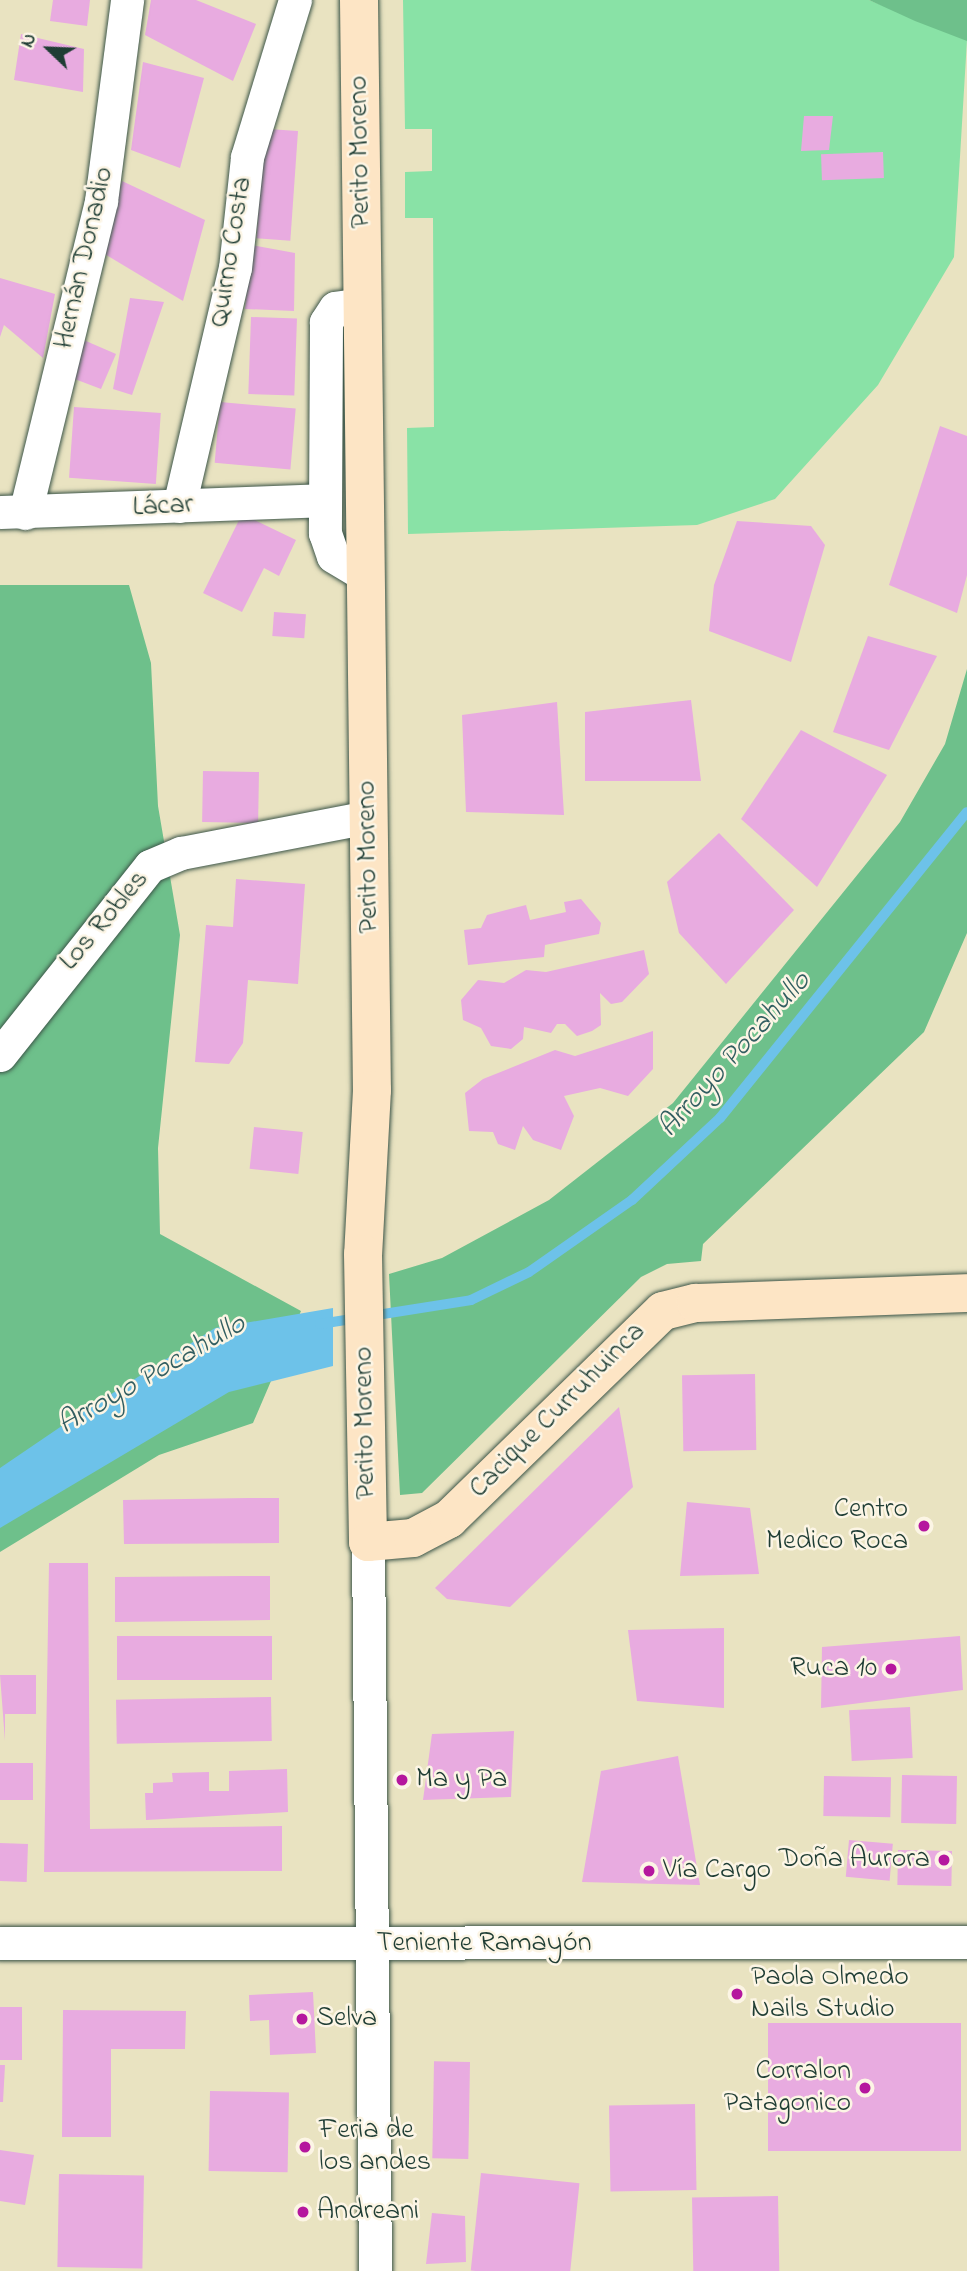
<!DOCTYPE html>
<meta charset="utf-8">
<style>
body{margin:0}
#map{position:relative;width:967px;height:2271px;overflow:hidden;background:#e9e3c1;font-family:"Indie Flower",sans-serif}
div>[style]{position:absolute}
.green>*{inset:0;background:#89e2a6}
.forest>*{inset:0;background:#6ec08b}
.water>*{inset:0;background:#6dc2e9}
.stream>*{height:10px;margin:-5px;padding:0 5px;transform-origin:5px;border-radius:5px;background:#6dc2e9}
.building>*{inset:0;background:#e8abe0;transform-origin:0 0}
.roads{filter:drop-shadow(0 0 2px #3d5649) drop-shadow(0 0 2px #3d5649)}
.minor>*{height:33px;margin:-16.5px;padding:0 16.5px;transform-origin:16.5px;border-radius:16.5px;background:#fff}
.secondary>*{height:38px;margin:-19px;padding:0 19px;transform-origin:19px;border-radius:19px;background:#fde5c5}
.dots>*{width:19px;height:19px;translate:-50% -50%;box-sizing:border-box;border:4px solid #fcf5e5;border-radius:50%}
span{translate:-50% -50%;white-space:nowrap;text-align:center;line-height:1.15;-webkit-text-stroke:5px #fcf5e5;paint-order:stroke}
.street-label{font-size:28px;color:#1f3d34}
.poi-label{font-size:28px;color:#1f3d34}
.right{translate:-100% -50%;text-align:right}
.left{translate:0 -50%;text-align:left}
.water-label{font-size:30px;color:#325e61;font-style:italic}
.north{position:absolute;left:14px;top:14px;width:70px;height:70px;-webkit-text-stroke:5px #fcf5e5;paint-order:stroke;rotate:293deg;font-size:19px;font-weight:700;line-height:28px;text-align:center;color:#1f3d34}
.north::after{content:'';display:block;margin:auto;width:24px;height:32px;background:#1f3d34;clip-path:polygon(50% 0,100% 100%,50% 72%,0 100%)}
</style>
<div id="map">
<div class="green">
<div style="clip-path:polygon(403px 0,869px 0,967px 40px,954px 257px,878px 385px,775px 499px,697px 525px,408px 534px,407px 428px,434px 427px,433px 218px,405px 218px,405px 172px,432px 171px,432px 129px,405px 129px)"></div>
</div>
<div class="forest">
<div style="clip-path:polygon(869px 0,967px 0,967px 41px,915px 21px)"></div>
<div style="clip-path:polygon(0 585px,129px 585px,151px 663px,158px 806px,180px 935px,158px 1148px,160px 1234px,301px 1311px,253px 1423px,159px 1455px,0 1552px)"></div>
<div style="clip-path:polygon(967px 669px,967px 933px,924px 1032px,703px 1244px,701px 1261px,667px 1264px,641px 1277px,422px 1493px,400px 1495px,389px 1274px,442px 1258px,549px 1200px,673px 1103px,900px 822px,945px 744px)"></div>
</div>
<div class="water">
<div style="clip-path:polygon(333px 1308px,333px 1366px,229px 1392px,0 1528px,0 1468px,75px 1417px,215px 1328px)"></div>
</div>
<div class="stream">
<div style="left:320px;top:1324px;width:153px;rotate:-9deg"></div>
<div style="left:471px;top:1300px;width:64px;rotate:-25.8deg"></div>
<div style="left:529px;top:1272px;width:126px;rotate:-35deg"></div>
<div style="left:632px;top:1200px;width:120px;rotate:-43deg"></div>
<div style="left:720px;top:1118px;width:393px;rotate:-51.1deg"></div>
</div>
<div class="building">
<div style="clip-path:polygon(53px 0,90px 0,87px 26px,50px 21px)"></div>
<div style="clip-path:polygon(151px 0,196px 0,256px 24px,233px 81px,145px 35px)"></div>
<div style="clip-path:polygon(21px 34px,84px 49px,83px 92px,14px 80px)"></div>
<div style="clip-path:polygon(143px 62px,204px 78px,180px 168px,131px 150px)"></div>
<div style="clip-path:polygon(804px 116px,833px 116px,829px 150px,801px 151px)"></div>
<div style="left:298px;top:131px;width:110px;height:34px;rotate:94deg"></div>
<div style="left:883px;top:152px;width:26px;height:62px;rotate:88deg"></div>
<div style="clip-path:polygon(122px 181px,205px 220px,183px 301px,103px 253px)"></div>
<div style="clip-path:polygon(251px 245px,295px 253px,294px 311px,245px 309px)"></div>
<div style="clip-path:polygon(0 278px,55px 294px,43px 358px,4px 325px,0 337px)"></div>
<div style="clip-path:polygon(130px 298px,164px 302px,132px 395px,113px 389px)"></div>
<div style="left:251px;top:317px;width:46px;height:77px;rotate:2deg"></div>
<div style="clip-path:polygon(79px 338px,116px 354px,101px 389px,72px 378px)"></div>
<div style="left:220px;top:402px;width:76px;height:61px;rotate:5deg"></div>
<div style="left:74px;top:407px;width:87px;height:71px;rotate:4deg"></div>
<div style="clip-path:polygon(940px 426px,967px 436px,967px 575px,957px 613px,889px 585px)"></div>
<div style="clip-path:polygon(242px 514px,296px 540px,279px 576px,264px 568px,242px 612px,203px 593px)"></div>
<div style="clip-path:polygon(737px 521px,811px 526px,825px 545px,791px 662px,709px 631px,714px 585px)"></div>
<div style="left:274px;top:612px;width:32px;height:24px;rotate:4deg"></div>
<div style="clip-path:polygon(868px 636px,937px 656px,889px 750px,833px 732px)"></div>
<div style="clip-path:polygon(691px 700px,701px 781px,585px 781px,585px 712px)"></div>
<div style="clip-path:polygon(557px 702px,564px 815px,466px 812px,462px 715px)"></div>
<div style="clip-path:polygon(801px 730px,887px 775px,817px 887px,741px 819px)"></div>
<div style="left:203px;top:771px;width:56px;height:51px;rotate:1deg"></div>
<div style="clip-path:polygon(719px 833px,794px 910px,726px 984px,679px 933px,667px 882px)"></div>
<div style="clip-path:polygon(236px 879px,305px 884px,298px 984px,248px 980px,243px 1043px,229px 1064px,195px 1062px,206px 925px,233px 927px)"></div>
<div style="clip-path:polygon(581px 899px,601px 923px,599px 934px,545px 945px,544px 957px,468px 965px,464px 930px,481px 928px,487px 915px,526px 905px,530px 920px,566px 912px,564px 902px)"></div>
<div style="clip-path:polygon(644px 950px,649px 974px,622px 1002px,611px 1004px,600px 993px,601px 1025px,592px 1031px,577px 1036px,565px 1024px,557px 1024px,551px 1033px,524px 1027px,523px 1039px,511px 1049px,491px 1046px,481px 1028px,463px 1020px,461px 1000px,478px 980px,504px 983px,526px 970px,546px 972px)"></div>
<div style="clip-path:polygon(653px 1031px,653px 1069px,628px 1096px,600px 1088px,564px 1096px,574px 1116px,561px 1150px,533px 1140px,523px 1126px,515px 1150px,498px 1144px,493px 1132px,469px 1131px,465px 1093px,483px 1079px,555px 1050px,575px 1056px)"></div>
<div style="left:254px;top:1127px;width:49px;height:42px;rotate:6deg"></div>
<div style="left:755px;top:1374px;width:76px;height:73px;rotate:89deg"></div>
<div style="clip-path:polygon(619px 1407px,633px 1487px,510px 1607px,447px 1599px,435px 1588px)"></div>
<div style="clip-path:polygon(248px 1498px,279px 1498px,279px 1543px,124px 1544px,123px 1500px)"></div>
<div style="clip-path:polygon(687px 1502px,750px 1508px,759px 1574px,680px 1576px)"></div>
<div style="clip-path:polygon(49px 1563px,88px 1563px,90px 1829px,282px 1826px,282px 1871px,44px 1872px)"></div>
<div style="clip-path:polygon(239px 1576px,270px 1576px,270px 1620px,115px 1622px,115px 1577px)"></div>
<div style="clip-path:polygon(724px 1628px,724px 1708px,637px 1701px,628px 1630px)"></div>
<div style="left:272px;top:1636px;width:44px;height:155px;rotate:90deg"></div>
<div style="clip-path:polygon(960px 1636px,963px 1690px,821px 1708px,822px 1647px)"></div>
<div style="clip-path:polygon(0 1675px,36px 1675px,36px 1714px,5px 1714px,5px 1741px)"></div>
<div style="left:271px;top:1697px;width:44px;height:155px;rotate:89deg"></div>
<div style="left:910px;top:1707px;width:51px;height:61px;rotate:87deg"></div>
<div style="clip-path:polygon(514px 1731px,511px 1797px,423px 1800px,432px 1734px)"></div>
<div style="clip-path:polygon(678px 1756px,700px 1885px,582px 1882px,601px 1771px)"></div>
<div style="left:0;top:1763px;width:33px;height:37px"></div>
<div style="clip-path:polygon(287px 1769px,288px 1812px,146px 1820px,145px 1793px,153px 1793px,153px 1783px,173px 1782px,172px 1773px,209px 1772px,209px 1791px,229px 1791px,229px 1771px)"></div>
<div style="left:902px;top:1775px;width:55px;height:48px;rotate:1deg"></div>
<div style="left:824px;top:1776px;width:67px;height:40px;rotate:1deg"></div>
<div style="left:849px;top:1840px;width:44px;height:37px;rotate:5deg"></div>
<div style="left:0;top:1843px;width:28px;height:38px;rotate:2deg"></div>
<div style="left:898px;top:1850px;width:54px;height:35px;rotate:1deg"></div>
<div style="clip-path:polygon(313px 1992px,316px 2053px,270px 2055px,269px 2020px,250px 2021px,249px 1995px)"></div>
<div style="left:0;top:2007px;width:22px;height:53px"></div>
<div style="clip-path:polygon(63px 2010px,186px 2011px,185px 2049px,111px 2049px,111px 2137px,62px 2137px)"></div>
<div style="left:961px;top:2023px;width:128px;height:193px;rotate:90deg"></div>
<div style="left:470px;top:2062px;width:97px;height:36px;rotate:91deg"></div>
<div style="clip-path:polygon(0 2065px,5px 2065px,3px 2102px,0 2102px)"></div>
<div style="left:210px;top:2091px;width:79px;height:80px;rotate:1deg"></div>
<div style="left:695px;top:2104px;width:86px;height:86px;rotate:89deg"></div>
<div style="clip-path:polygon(0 2150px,34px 2155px,25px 2205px,0 2201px)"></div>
<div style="left:481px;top:2173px;width:99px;height:98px;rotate:6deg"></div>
<div style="left:59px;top:2174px;width:85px;height:93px;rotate:1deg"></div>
<div style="left:778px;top:2196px;width:75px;height:86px;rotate:89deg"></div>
<div style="clip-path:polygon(432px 2213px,465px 2216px,466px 2262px,426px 2264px)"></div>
</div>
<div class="roads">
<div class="minor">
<div style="left:363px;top:304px;width:28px;rotate:172deg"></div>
<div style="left:335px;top:308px;width:17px;rotate:123deg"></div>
<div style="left:326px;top:322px;width:211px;rotate:90.3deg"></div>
<div style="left:325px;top:533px;width:24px;rotate:71deg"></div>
<div style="left:333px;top:556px;width:39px;rotate:31deg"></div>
<div style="left:179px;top:506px;width:244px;rotate:-76.8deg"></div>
<div style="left:235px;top:268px;width:112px;rotate:-83.8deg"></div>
<div style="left:247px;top:157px;width:164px;rotate:-73deg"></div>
<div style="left:0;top:512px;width:325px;rotate:-2.1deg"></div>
<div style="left:25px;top:513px;width:321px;rotate:-76.3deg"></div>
<div style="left:101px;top:201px;width:203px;rotate:-82.6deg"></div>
<div style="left:0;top:1055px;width:241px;rotate:-51.6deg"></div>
<div style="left:150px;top:866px;width:34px;rotate:-23deg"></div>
<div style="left:181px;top:853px;width:190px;rotate:-10.9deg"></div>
<div style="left:368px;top:1542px;width:729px;rotate:89.45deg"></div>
<div style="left:0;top:1943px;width:967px;rotate:-0.06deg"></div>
</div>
<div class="secondary">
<div style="left:359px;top:0;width:1090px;rotate:89.32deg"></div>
<div style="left:372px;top:1090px;width:164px;rotate:93.1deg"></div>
<div style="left:363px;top:1254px;width:288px;rotate:89deg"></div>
<div style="left:368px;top:1542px;width:45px;rotate:-5.1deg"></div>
<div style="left:413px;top:1538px;width:41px;rotate:-27.8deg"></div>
<div style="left:449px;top:1519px;width:298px;rotate:-44.2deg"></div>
<div style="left:663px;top:1311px;width:34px;rotate:-14deg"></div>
<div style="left:696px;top:1303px;width:271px;rotate:-2.1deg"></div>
</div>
</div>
<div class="dots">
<div style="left:924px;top:1526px;background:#b5179e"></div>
<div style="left:891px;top:1669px;background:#b5179e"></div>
<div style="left:402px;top:1780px;background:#b5179e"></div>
<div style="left:944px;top:1860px;background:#b5179e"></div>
<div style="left:649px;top:1871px;background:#b5179e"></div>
<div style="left:737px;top:1994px;background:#b5179e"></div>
<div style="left:302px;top:2019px;background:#b5179e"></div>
<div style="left:865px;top:2088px;background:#b5179e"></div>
<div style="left:305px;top:2147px;background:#b5179e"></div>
<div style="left:303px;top:2212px;background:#b5179e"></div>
</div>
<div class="street-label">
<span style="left:361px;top:152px;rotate:-91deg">Perito Moreno</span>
<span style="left:232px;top:252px;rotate:-81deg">Quirno Costa</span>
<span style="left:85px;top:258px;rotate:-77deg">Hernán Donadio</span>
<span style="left:163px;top:507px;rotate:-3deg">Lácar</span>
<span style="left:369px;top:857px;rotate:-91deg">Perito Moreno</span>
<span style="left:105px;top:921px;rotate:-50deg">Los Robles</span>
<span style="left:558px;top:1411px;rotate:-45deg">Cacique Curruhuinca</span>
<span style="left:366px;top:1423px;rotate:-91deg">Perito Moreno</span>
<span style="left:484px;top:1944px">Teniente Ramayón</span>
</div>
<div class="poi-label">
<span class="right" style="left:908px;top:1526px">Centro<br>Medico Roca</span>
<span class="right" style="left:877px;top:1669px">Ruca 10</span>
<span class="left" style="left:416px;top:1780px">Ma y Pa</span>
<span class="right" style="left:930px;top:1860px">Doña Aurora</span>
<span class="left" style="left:663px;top:1871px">Vía Cargo</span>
<span class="left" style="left:751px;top:1994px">Paola Olmedo<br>Nails Studio</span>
<span class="left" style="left:316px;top:2019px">Selva</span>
<span class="right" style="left:851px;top:2088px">Corralon<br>Patagonico</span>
<span class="left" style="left:319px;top:2147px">Feria de<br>los andes</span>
<span class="left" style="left:317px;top:2212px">Andreani</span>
</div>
<div class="water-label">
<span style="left:735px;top:1055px;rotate:-48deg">Arroyo Pocahullo</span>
<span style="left:152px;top:1375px;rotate:-30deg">Arroyo Pocahullo</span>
</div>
<div class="north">N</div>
</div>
